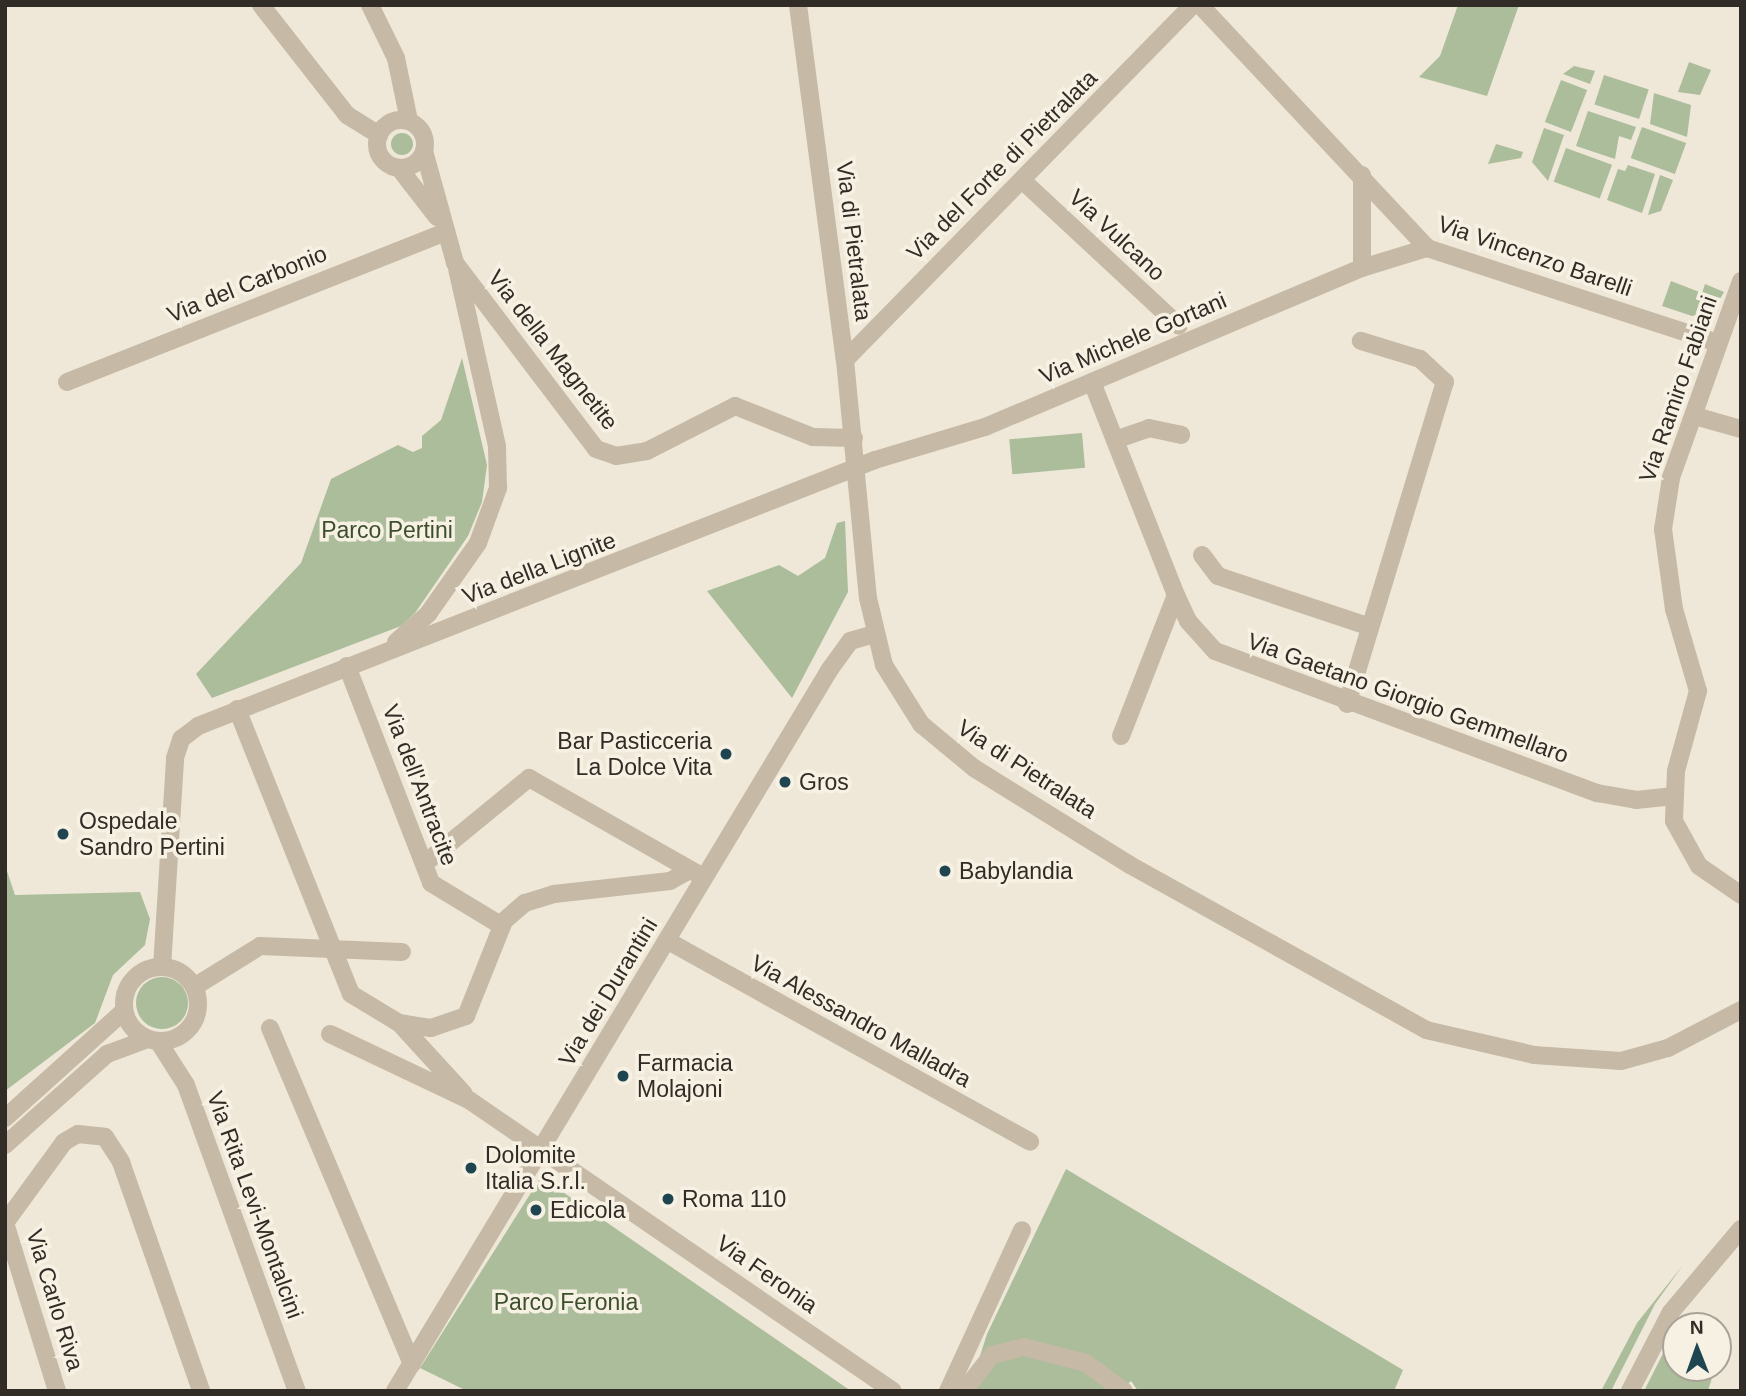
<!DOCTYPE html>
<style>
body{margin:0}
#map{position:relative;width:1746px;height:1396px;overflow:hidden;background:#efe8d8;font-family:Helvetica,sans-serif}
div>[style]{position:absolute}
.green>*{inset:0;background:#abbd9a;transform-origin:0 0}
.round{border-radius:50%}
.minor>*{height:18px;margin:-9px;padding:0 9px;transform-origin:9px;border-radius:9px;background:#c6b9a5}
.minor>.ring{margin:-9px;padding:0;box-sizing:content-box;background:none;border:18px solid #c6b9a5;border-radius:50%}
.tertiary>*{height:18px;margin:-9px;padding:0 9px;transform-origin:9px;border-radius:9px;background:#c6b9a5}
.dots>*{width:19px;height:19px;translate:-50% -50%;box-sizing:border-box;border:4px solid #f7f1e4;border-radius:50%}
span{translate:-50% -50%;white-space:nowrap;text-align:center;line-height:1.15;-webkit-text-stroke:7px #f7f1e4;paint-order:stroke}
.street-label{font-size:23px;color:#322c26}
.park-label{font-size:23px;color:#3c4f2c}
.poi-label{font-size:23px;color:#322c26}
.right{translate:-100% -50%;text-align:right}
.left{translate:0 -50%;text-align:left}
.frame{position:absolute;inset:0;border:7px solid #322c26;pointer-events:none}
.north{position:absolute;left:1662px;top:1312px;width:70px;height:70px;box-sizing:border-box;background:#f7f1e4;border:2px solid #a8a298;border-radius:50%;rotate:359deg;font-size:19px;font-weight:700;line-height:28px;text-align:center;color:#322c26}
.north::after{content:'';display:block;margin:auto;width:24px;height:32px;background:#1f4650;clip-path:polygon(50% 0,100% 100%,50% 72%,0 100%)}
</style>
<div id="map">
<div class="green">
<div style="clip-path:polygon(1458px 5px,1519px 5px,1487px 96px,1419px 77px,1440px 56px)"></div>
<div style="clip-path:polygon(1689px 62px,1711px 70px,1700px 95px,1678px 92px)"></div>
<div style="clip-path:polygon(1574px 66px,1595px 71px,1590px 84px,1563px 74px)"></div>
<div style="left:1604px;top:75px;width:47px;height:31px;rotate:18deg"></div>
<div style="left:1561px;top:80px;width:28px;height:45px;rotate:21deg"></div>
<div style="clip-path:polygon(1654px 93px,1691px 105px,1687px 137px,1650px 124px)"></div>
<div style="clip-path:polygon(1588px 111px,1636px 127px,1631px 140px,1619px 136px,1615px 159px,1576px 146px)"></div>
<div style="left:1642px;top:127px;width:47px;height:33px;rotate:20deg"></div>
<div style="clip-path:polygon(1544px 128px,1564px 135px,1548px 181px,1532px 162px)"></div>
<div class="round" style="left:391px;top:133px;width:22px;height:22px"></div>
<div style="clip-path:polygon(1496px 144px,1523px 152px,1521px 158px,1488px 164px)"></div>
<div style="left:1566px;top:148px;width:49px;height:36px;rotate:20deg"></div>
<div style="clip-path:polygon(1628px 165px,1655px 174px,1642px 213px,1607px 200px,1618px 169px,1625px 171px)"></div>
<div style="clip-path:polygon(1660px 175px,1673px 180px,1661px 211px,1648px 215px)"></div>
<div style="clip-path:polygon(1671px 281px,1702px 293px,1705px 284px,1724px 292px,1713px 311px,1692px 316px,1662px 306px)"></div>
<div style="clip-path:polygon(462px 358px,487px 465px,482px 502px,468px 536px,415px 613px,401px 626px,212px 698px,196px 674px,301px 563px,331px 479px,398px 445px,413px 452px,422px 448px,422px 436px,441px 420px)"></div>
<div style="left:1082px;top:433px;width:35px;height:73px;rotate:85deg"></div>
<div style="clip-path:polygon(845px 521px,848px 592px,792px 698px,707px 591px,779px 565px,798px 576px,825px 558px,837px 523px)"></div>
<div style="clip-path:polygon(5px 865px,15px 895px,140px 892px,150px 919px,145px 945px,113px 975px,95px 1023px,5px 1091px)"></div>
<div class="round" style="left:136px;top:977px;width:52px;height:52px"></div>
<div style="clip-path:polygon(1066px 1169px,1403px 1370px,1394px 1391px,1138px 1391px,1131px 1381px,1121px 1391px,969px 1391px,987px 1334px)"></div>
<div style="clip-path:polygon(541px 1177px,851px 1391px,467px 1391px,420px 1368px)"></div>
<div style="clip-path:polygon(1683px 1265px,1655px 1304px,1611px 1391px,1601px 1391px,1637px 1323px)"></div>
<div style="clip-path:polygon(1676px 1328px,1676px 1368px,1715px 1368px,1708px 1391px,1644px 1391px)"></div>
</div>
<div class="minor">
<div style="left:261px;top:5px;width:140px;rotate:52deg"></div>
<div style="left:347px;top:115px;width:38px;rotate:32deg"></div>
<div style="left:370px;top:5px;width:59px;rotate:63.9deg"></div>
<div style="left:396px;top:58px;width:64px;rotate:78.3deg"></div>
<div style="left:1200px;top:5px;width:333px;rotate:46.9deg"></div>
<div style="left:1427px;top:248px;width:306px;rotate:18.1deg"></div>
<div class="ring" style="left:377px;top:120px;width:30px;height:30px"></div>
<div style="left:424px;top:151px;width:116px;rotate:74.5deg"></div>
<div style="left:455px;top:263px;width:233px;rotate:52.8deg"></div>
<div style="left:596px;top:449px;width:21px;rotate:19deg"></div>
<div style="left:616px;top:456px;width:31px;rotate:-9deg"></div>
<div style="left:647px;top:451px;width:99px;rotate:-27.1deg"></div>
<div style="left:735px;top:406px;width:84px;rotate:21.7deg"></div>
<div style="left:813px;top:437px;width:41px;rotate:1.4deg"></div>
<div style="left:399px;top:168px;width:62px;rotate:52.2deg"></div>
<div style="left:1022px;top:180px;width:214px;rotate:42.9deg"></div>
<div style="left:1362px;top:268px;width:93px;rotate:-90deg"></div>
<div style="left:1741px;top:281px;width:209px;rotate:109.6deg"></div>
<div style="left:1671px;top:478px;width:52px;rotate:98.9deg"></div>
<div style="left:1663px;top:529px;width:81px;rotate:82.2deg"></div>
<div style="left:1674px;top:609px;width:85px;rotate:73.7deg"></div>
<div style="left:1698px;top:691px;width:83px;rotate:105.4deg"></div>
<div style="left:1676px;top:771px;width:50px;rotate:92.3deg"></div>
<div style="left:1674px;top:821px;width:51px;rotate:60.9deg"></div>
<div style="left:1699px;top:866px;width:51px;rotate:34.6deg"></div>
<div style="left:845px;top:360px;width:497px;rotate:-45.6deg"></div>
<div style="left:67px;top:382px;width:407px;rotate:-21.6deg"></div>
<div style="left:1092px;top:382px;width:229px;rotate:68.5deg"></div>
<div style="left:1176px;top:595px;width:29px;rotate:65deg"></div>
<div style="left:1188px;top:621px;width:40px;rotate:48deg"></div>
<div style="left:1215px;top:651px;width:408px;rotate:20.4deg"></div>
<div style="left:1597px;top:793px;width:40px;rotate:10deg"></div>
<div style="left:1636px;top:800px;width:36px;rotate:-6deg"></div>
<div style="left:1695px;top:416px;width:48px;rotate:15.8deg"></div>
<div style="left:1115px;top:440px;width:36px;rotate:-19deg"></div>
<div style="left:1149px;top:428px;width:33px;rotate:12deg"></div>
<div style="left:1202px;top:555px;width:26px;rotate:53deg"></div>
<div style="left:1218px;top:576px;width:160px;rotate:18.5deg"></div>
<div style="left:396px;top:642px;width:43px;rotate:-41.2deg"></div>
<div style="left:428px;top:614px;width:87px;rotate:-54.8deg"></div>
<div style="left:478px;top:543px;width:59px;rotate:-70deg"></div>
<div style="left:498px;top:488px;width:42px;rotate:-91.4deg"></div>
<div style="left:497px;top:446px;width:181px;rotate:-102.7deg"></div>
<div style="left:347px;top:666px;width:233px;rotate:68.8deg"></div>
<div style="left:431px;top:883px;width:83px;rotate:31.2deg"></div>
<div style="left:1347px;top:704px;width:337px;rotate:-73.1deg"></div>
<div style="left:1445px;top:382px;width:34px;rotate:-137deg"></div>
<div style="left:1420px;top:359px;width:62px;rotate:-163deg"></div>
<div style="left:237px;top:709px;width:307px;rotate:68.2deg"></div>
<div style="left:351px;top:994px;width:56px;rotate:31.1deg"></div>
<div style="left:399px;top:1023px;width:32px;rotate:9deg"></div>
<div style="left:431px;top:1028px;width:37px;rotate:-19deg"></div>
<div style="left:466px;top:1016px;width:102px;rotate:-68.2deg"></div>
<div style="left:504px;top:921px;width:28px;rotate:-41deg"></div>
<div style="left:525px;top:903px;width:30px;rotate:-17deg"></div>
<div style="left:554px;top:894px;width:117px;rotate:-6.4deg"></div>
<div style="left:670px;top:881px;width:23px;rotate:-29deg"></div>
<div style="left:1121px;top:736px;width:151px;rotate:-68.7deg"></div>
<div style="left:424px;top:864px;width:136px;rotate:-39.3deg"></div>
<div style="left:529px;top:778px;width:194px;rotate:29.6deg"></div>
<div style="left:668px;top:941px;width:414px;rotate:29deg"></div>
<div class="ring" style="left:124px;top:967px;width:56px;height:56px"></div>
<div style="left:162px;top:967px;width:209px;rotate:-86.4deg"></div>
<div style="left:175px;top:758px;width:20px;rotate:-72deg"></div>
<div style="left:181px;top:739px;width:21px;rotate:-37deg"></div>
<div style="left:198px;top:726px;width:727px;rotate:-21.45deg"></div>
<div style="left:875px;top:460px;width:115px;rotate:-16.7deg"></div>
<div style="left:985px;top:427px;width:409px;rotate:-22.9deg"></div>
<div style="left:1362px;top:268px;width:68px;rotate:-17.1deg"></div>
<div style="left:194px;top:987px;width:78px;rotate:-31.8deg"></div>
<div style="left:260px;top:946px;width:142px;rotate:2.4deg"></div>
<div style="left:401px;top:1025px;width:93px;rotate:47.6deg"></div>
<div style="left:270px;top:1028px;width:365px;rotate:67.1deg"></div>
<div style="left:330px;top:1034px;width:154px;rotate:25.4deg"></div>
<div style="left:469px;top:1100px;width:514px;rotate:34.46deg"></div>
<div style="left:158px;top:1041px;width:52px;rotate:57.5deg"></div>
<div style="left:186px;top:1085px;width:326px;rotate:70.1deg"></div>
<div style="left:5px;top:1118px;width:160px;rotate:-42deg"></div>
<div style="left:5px;top:1145px;width:137px;rotate:-41.7deg"></div>
<div style="left:107px;top:1054px;width:44px;rotate:-20.1deg"></div>
<div style="left:5px;top:1223px;width:100px;rotate:-53.9deg"></div>
<div style="left:64px;top:1142px;width:16px;rotate:-30deg"></div>
<div style="left:78px;top:1134px;width:27px;rotate:6deg"></div>
<div style="left:105px;top:1137px;width:30px;rotate:57deg"></div>
<div style="left:121px;top:1162px;width:243px;rotate:70.7deg"></div>
<div style="left:5px;top:1223px;width:176px;rotate:72.8deg"></div>
<div style="left:948px;top:1391px;width:177px;rotate:-65.3deg"></div>
<div style="left:964px;top:1391px;width:46px;rotate:-52.1deg"></div>
<div style="left:992px;top:1355px;width:33px;rotate:-14deg"></div>
<div style="left:1024px;top:1347px;width:64px;rotate:14.5deg"></div>
<div style="left:1086px;top:1363px;width:47px;rotate:36.4deg"></div>
<div style="left:1630px;top:1391px;width:89px;rotate:-62.6deg"></div>
<div style="left:1671px;top:1312px;width:109px;rotate:-49.9deg"></div>
</div>
<div class="tertiary">
<div style="left:798px;top:5px;width:358px;rotate:82.5deg"></div>
<div style="left:845px;top:360px;width:239px;rotate:84.5deg"></div>
<div style="left:868px;top:598px;width:69px;rotate:76.6deg"></div>
<div style="left:884px;top:665px;width:70px;rotate:57.9deg"></div>
<div style="left:921px;top:724px;width:69px;rotate:39.7deg"></div>
<div style="left:974px;top:768px;width:184px;rotate:31.9deg"></div>
<div style="left:1130px;top:865px;width:339px;rotate:29.1deg"></div>
<div style="left:1426px;top:1030px;width:111px;rotate:13deg"></div>
<div style="left:1534px;top:1055px;width:87px;rotate:3.9deg"></div>
<div style="left:1621px;top:1061px;width:49px;rotate:-15.5deg"></div>
<div style="left:1668px;top:1048px;width:82px;rotate:-27.5deg"></div>
<div style="left:395px;top:1391px;width:843px;rotate:-58.93deg"></div>
<div style="left:830px;top:669px;width:34px;rotate:-54deg"></div>
<div style="left:850px;top:641px;width:25px;rotate:-16deg"></div>
</div>
<div class="dots">
<div style="left:726px;top:754px;background:#1f4650"></div>
<div style="left:785px;top:782px;background:#1f4650"></div>
<div style="left:63px;top:834px;background:#1f4650"></div>
<div style="left:945px;top:871px;background:#1f4650"></div>
<div style="left:623px;top:1076px;background:#1f4650"></div>
<div style="left:471px;top:1168px;background:#1f4650"></div>
<div style="left:668px;top:1199px;background:#1f4650"></div>
<div style="left:536px;top:1210px;background:#1f4650"></div>
</div>
<div class="street-label">
<span style="left:1002px;top:165px;rotate:-45deg">Via del Forte di Pietralata</span>
<span style="left:1117px;top:235px;rotate:43deg">Via Vulcano</span>
<span style="left:854px;top:241px;rotate:83deg">Via di Pietralata</span>
<span style="left:1535px;top:256px;rotate:19deg">Via Vincenzo Barelli</span>
<span style="left:247px;top:284px;rotate:-22deg">Via del Carbonio</span>
<span style="left:1133px;top:338px;rotate:-23deg">Via Michele Gortani</span>
<span style="left:553px;top:350px;rotate:52deg">Via della Magnetite</span>
<span style="left:1678px;top:389px;rotate:-71deg">Via Ramiro Fabiani</span>
<span style="left:539px;top:568px;rotate:-21deg">Via della Lignite</span>
<span style="left:1408px;top:698px;rotate:20deg">Via Gaetano Giorgio Gemmellaro</span>
<span style="left:1027px;top:769px;rotate:33deg">Via di Pietralata</span>
<span style="left:420px;top:785px;rotate:69deg">Via dell'Antracite</span>
<span style="left:608px;top:992px;rotate:-59deg">Via dei Durantini</span>
<span style="left:861px;top:1021px;rotate:29deg">Via Alessandro Malladra</span>
<span style="left:255px;top:1205px;rotate:70deg">Via Rita Levi-Montalcini</span>
<span style="left:767px;top:1274px;rotate:35deg">Via Feronia</span>
<span style="left:55px;top:1300px;rotate:73deg">Via Carlo Riva</span>
</div>
<div class="park-label">
<span style="left:387px;top:530px">Parco Pertini</span>
<span style="left:566px;top:1302px">Parco Feronia</span>
</div>
<div class="poi-label">
<span class="right" style="left:712px;top:754px">Bar Pasticceria<br>La Dolce Vita</span>
<span class="left" style="left:799px;top:782px">Gros</span>
<span class="left" style="left:79px;top:834px">Ospedale<br>Sandro Pertini</span>
<span class="left" style="left:959px;top:871px">Babylandia</span>
<span class="left" style="left:637px;top:1076px">Farmacia<br>Molajoni</span>
<span class="left" style="left:485px;top:1168px">Dolomite<br>Italia S.r.l.</span>
<span class="left" style="left:682px;top:1199px">Roma 110</span>
<span class="left" style="left:550px;top:1210px">Edicola</span>
</div>
<div class="frame"></div>
<div class="north">N</div>
</div>
